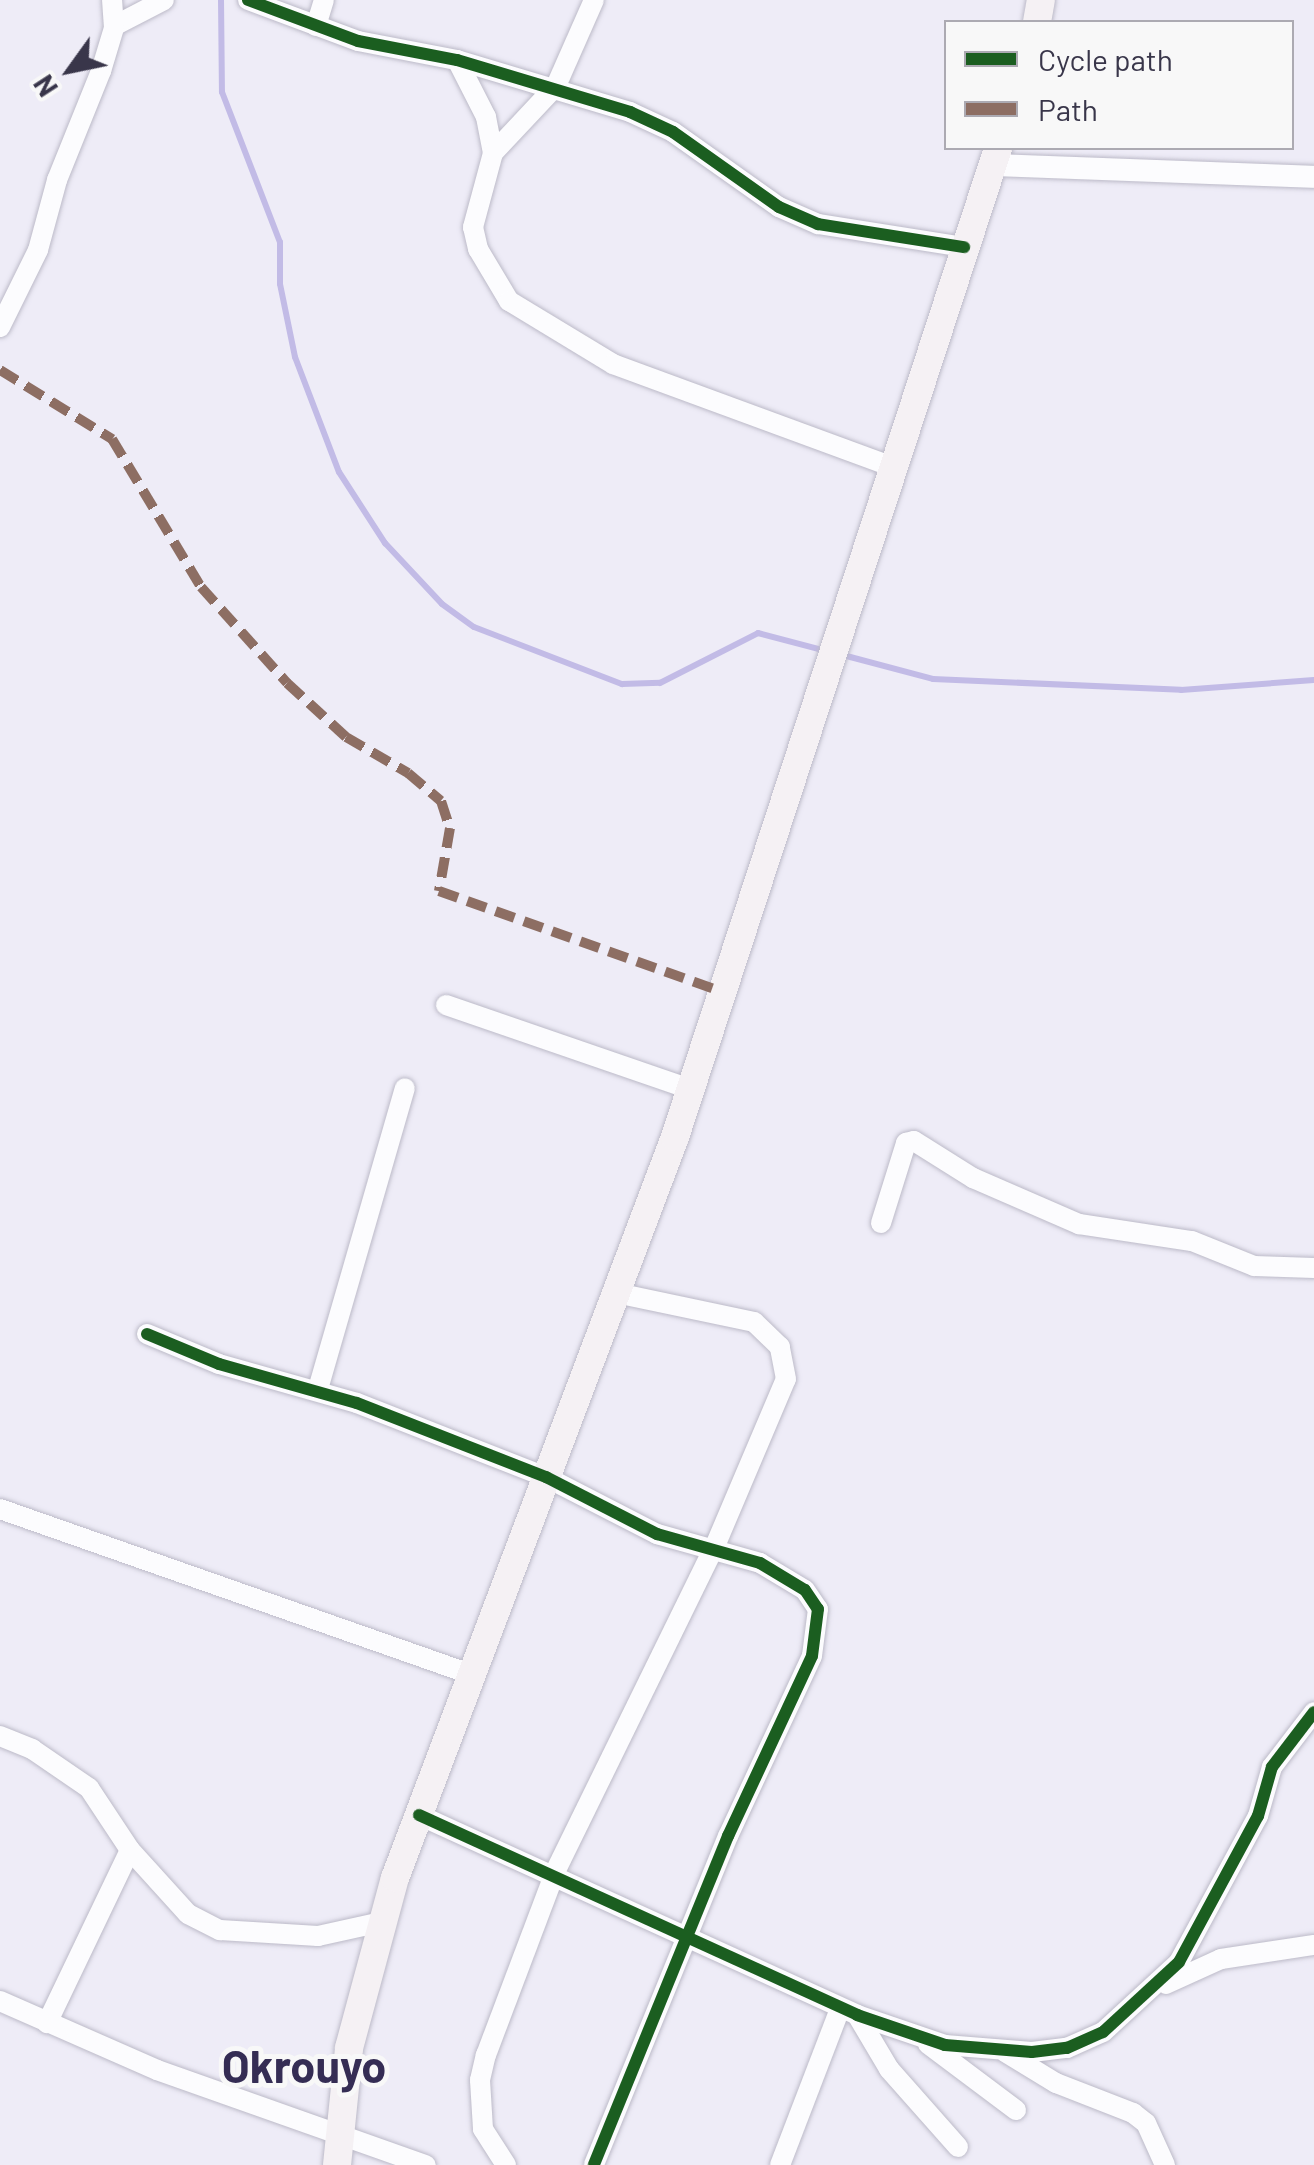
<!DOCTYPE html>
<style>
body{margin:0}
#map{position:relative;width:1314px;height:2165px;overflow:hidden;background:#eeecf7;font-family:Barlow,sans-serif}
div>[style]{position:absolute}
.stream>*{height:6px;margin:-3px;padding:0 3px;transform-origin:3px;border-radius:3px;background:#c2bbe6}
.roads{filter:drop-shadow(0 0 2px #bcbac8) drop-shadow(0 0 2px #bcbac8)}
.minor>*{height:20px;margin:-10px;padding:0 10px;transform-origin:10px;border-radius:10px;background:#fcfcfe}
.tertiary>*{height:22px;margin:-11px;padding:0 11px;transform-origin:11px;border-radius:11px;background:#fcfcfe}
.secondary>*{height:28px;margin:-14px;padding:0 14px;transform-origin:14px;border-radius:14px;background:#f5f1f4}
.quiet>*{height:10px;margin-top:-5px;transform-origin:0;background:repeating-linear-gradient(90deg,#8d6e63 0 20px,transparent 0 30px)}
.cycleway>*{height:12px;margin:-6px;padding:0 6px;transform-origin:6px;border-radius:6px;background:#1b5e20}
span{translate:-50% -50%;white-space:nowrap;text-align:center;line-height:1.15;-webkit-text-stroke:10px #f8f8f8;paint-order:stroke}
.district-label{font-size:45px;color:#352d54;font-weight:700}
.legend{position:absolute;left:944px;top:20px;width:350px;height:130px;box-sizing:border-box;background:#f8f8f8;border:2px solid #acaab2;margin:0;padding:12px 18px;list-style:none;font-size:30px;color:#39364a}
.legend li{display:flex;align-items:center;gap:20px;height:50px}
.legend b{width:50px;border:2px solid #acaab2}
.north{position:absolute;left:20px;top:20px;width:100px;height:100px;-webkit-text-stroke:8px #f8f8f8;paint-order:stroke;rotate:237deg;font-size:28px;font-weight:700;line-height:40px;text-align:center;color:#39364a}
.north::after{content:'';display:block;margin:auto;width:35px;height:45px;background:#39364a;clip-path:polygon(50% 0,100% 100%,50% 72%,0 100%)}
</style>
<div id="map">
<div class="stream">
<div style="left:221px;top:0;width:92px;rotate:89.4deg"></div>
<div style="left:222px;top:92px;width:161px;rotate:68.9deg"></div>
<div style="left:280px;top:242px;width:42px;rotate:90deg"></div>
<div style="left:280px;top:284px;width:75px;rotate:78.4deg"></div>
<div style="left:295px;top:357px;width:123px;rotate:69.1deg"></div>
<div style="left:339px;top:472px;width:85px;rotate:57.1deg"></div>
<div style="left:385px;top:543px;width:83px;rotate:46.9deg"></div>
<div style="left:442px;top:604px;width:39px;rotate:36deg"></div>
<div style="left:474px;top:627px;width:159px;rotate:21.1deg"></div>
<div style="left:622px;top:684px;width:38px;rotate:-2deg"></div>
<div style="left:660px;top:683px;width:110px;rotate:-27deg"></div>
<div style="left:758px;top:633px;width:70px;rotate:14.8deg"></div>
<div style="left:839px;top:654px;width:97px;rotate:14.9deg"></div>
<div style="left:933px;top:679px;width:248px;rotate:2.5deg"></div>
<div style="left:1181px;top:690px;width:133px;rotate:-4.3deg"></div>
</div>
<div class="roads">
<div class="minor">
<div style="left:248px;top:0;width:117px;rotate:20.4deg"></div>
<div style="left:358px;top:41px;width:101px;rotate:10.9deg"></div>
<div style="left:457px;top:60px;width:181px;rotate:16.7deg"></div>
<div style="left:630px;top:112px;width:47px;rotate:24.9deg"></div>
<div style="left:673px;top:132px;width:130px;rotate:35.3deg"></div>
<div style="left:779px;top:207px;width:43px;rotate:23.6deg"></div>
<div style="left:818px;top:224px;width:148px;rotate:9deg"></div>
<div style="left:116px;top:25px;width:54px;rotate:-27.5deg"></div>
<div style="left:316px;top:26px;width:27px;rotate:-73deg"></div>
<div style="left:457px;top:60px;width:64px;rotate:63deg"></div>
<div style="left:486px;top:117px;width:37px;rotate:79deg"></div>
<div style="left:493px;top:153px;width:77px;rotate:105.1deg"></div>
<div style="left:473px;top:227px;width:23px;rotate:77deg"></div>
<div style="left:478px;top:249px;width:61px;rotate:59.2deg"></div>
<div style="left:509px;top:301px;width:122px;rotate:31.2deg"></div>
<div style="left:613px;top:364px;width:301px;rotate:20.2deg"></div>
<div style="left:493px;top:153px;width:92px;rotate:-46.8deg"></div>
<div style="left:556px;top:86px;width:94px;rotate:-66.2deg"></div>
<div style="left:0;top:327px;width:86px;rotate:-63.7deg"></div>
<div style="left:38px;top:250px;width:73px;rotate:-74.8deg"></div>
<div style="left:57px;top:180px;width:118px;rotate:-68deg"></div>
<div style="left:101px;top:71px;width:45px;rotate:-73.2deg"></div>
<div style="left:114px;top:28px;width:28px;rotate:-94deg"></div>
<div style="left:446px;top:1005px;width:258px;rotate:19deg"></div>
<div style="left:881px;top:1223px;width:84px;rotate:-72.6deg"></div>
<div style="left:906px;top:1143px;width:8px;rotate:-14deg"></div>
<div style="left:914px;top:1141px;width:70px;rotate:32.1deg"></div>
<div style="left:973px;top:1178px;width:116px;rotate:23.5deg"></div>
<div style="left:1079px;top:1224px;width:114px;rotate:8.6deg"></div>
<div style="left:1192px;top:1241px;width:67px;rotate:22deg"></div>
<div style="left:1254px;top:1266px;width:60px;rotate:1.9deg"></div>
<div style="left:147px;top:1334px;width:78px;rotate:22.6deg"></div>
<div style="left:219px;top:1364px;width:143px;rotate:15.8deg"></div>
<div style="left:357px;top:1403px;width:203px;rotate:21.4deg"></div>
<div style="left:546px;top:1477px;width:125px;rotate:27.2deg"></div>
<div style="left:657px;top:1534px;width:107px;rotate:15.7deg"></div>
<div style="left:760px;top:1563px;width:52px;rotate:31deg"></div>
<div style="left:805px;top:1590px;width:23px;rotate:56deg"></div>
<div style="left:818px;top:1609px;width:47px;rotate:97.3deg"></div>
<div style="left:812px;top:1656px;width:199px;rotate:115deg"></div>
<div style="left:728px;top:1836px;width:355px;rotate:112.2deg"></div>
<div style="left:318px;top:1389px;width:313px;rotate:-73.9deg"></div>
<div style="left:0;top:1509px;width:501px;rotate:19.34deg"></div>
<div style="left:0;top:1736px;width:35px;rotate:22deg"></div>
<div style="left:32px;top:1749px;width:69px;rotate:34.4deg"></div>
<div style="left:89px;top:1788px;width:74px;rotate:56.5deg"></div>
<div style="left:130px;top:1850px;width:192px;rotate:115.6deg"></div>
<div style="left:419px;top:1815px;width:482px;rotate:24.5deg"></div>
<div style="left:857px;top:2015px;width:93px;rotate:18.8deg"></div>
<div style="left:945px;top:2045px;width:87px;rotate:4.6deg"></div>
<div style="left:1032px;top:2052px;width:35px;rotate:-7deg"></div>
<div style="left:1067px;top:2048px;width:39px;rotate:-24deg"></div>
<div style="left:1103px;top:2032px;width:103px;rotate:-42.6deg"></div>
<div style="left:1179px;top:1962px;width:166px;rotate:-61.6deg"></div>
<div style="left:1258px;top:1816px;width:51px;rotate:-74.1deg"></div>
<div style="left:1272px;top:1767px;width:69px;rotate:-52.6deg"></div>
<div style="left:130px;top:1850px;width:86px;rotate:47.8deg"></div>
<div style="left:188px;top:1914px;width:36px;rotate:27deg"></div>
<div style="left:220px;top:1930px;width:98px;rotate:3.5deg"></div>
<div style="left:318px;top:1936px;width:65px;rotate:-12.5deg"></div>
<div style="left:1166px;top:1984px;width:60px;rotate:-24.4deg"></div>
<div style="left:1221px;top:1959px;width:94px;rotate:-8.6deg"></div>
<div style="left:0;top:2001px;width:171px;rotate:23.7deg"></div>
<div style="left:157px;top:2070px;width:285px;rotate:19.5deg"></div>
<div style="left:857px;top:2015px;width:63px;rotate:59.3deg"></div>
<div style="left:889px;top:2069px;width:104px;rotate:48.5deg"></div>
<div style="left:928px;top:2044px;width:110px;rotate:36.9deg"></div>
<div style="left:1005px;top:2052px;width:60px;rotate:31.3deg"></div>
<div style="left:1056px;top:2083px;width:83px;rotate:21.3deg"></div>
<div style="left:1133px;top:2113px;width:16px;rotate:38deg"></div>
<div style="left:1146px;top:2123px;width:46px;rotate:65.7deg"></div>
<div style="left:506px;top:2165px;width:43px;rotate:-122.6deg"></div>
<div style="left:483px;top:2129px;width:49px;rotate:-93.5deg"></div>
<div style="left:480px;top:2080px;width:26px;rotate:-77deg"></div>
<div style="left:486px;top:2055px;width:196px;rotate:-69.3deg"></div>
<div style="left:555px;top:1872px;width:363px;rotate:-63.9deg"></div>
<div style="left:715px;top:1546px;width:181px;rotate:-67deg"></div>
<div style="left:786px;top:1379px;width:33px;rotate:-101deg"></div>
<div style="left:780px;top:1347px;width:36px;rotate:-136deg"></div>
<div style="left:754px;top:1322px;width:141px;rotate:-168.1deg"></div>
<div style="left:780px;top:2165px;width:167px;rotate:-69deg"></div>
</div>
<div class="tertiary">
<div style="left:992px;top:165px;width:322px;rotate:2.1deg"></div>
</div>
<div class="secondary">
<div style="left:1037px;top:22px;width:22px;rotate:-80deg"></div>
<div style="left:337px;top:2165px;width:118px;rotate:-84.1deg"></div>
<div style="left:349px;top:2048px;width:176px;rotate:-74.9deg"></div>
<div style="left:395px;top:1878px;width:792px;rotate:-69.3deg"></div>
<div style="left:675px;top:1137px;width:1040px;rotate:-71.91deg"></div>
</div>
</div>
<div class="quiet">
<div style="left:0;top:370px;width:132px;rotate:31.6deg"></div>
<div style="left:112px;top:439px;width:173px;rotate:59deg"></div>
<div style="left:201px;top:587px;width:129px;rotate:48.1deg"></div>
<div style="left:287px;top:683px;width:80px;rotate:42.5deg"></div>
<div style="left:346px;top:737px;width:72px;rotate:30.1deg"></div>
<div style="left:408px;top:773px;width:43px;rotate:40.3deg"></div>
<div style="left:441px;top:801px;width:28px;rotate:72deg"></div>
<div style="left:450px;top:828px;width:64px;rotate:99.9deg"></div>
<div style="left:439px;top:891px;width:300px;rotate:19.6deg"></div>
</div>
<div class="cycleway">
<div style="left:248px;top:0;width:117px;rotate:20.4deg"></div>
<div style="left:358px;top:41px;width:101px;rotate:10.9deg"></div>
<div style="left:457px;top:60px;width:181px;rotate:16.7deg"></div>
<div style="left:630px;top:112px;width:47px;rotate:24.9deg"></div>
<div style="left:673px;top:132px;width:130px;rotate:35.3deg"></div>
<div style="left:779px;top:207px;width:43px;rotate:23.6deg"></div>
<div style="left:818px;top:224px;width:148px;rotate:9deg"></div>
<div style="left:147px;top:1334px;width:78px;rotate:22.6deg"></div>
<div style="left:219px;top:1364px;width:143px;rotate:15.8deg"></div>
<div style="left:357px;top:1403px;width:203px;rotate:21.4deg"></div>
<div style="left:546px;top:1477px;width:125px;rotate:27.2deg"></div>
<div style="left:657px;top:1534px;width:107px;rotate:15.7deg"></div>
<div style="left:760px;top:1563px;width:52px;rotate:31deg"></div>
<div style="left:805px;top:1590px;width:23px;rotate:56deg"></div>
<div style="left:818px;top:1609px;width:47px;rotate:97.3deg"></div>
<div style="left:812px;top:1656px;width:199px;rotate:115deg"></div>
<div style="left:728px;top:1836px;width:355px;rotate:112.2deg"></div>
<div style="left:419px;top:1815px;width:482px;rotate:24.5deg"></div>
<div style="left:857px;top:2015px;width:93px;rotate:18.8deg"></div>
<div style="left:945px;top:2045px;width:87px;rotate:4.6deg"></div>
<div style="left:1032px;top:2052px;width:35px;rotate:-7deg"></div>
<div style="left:1067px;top:2048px;width:39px;rotate:-24deg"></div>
<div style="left:1103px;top:2032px;width:103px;rotate:-42.6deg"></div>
<div style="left:1179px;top:1962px;width:166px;rotate:-61.6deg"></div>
<div style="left:1258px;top:1816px;width:51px;rotate:-74.1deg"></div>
<div style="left:1272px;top:1767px;width:69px;rotate:-52.6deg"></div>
</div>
<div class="district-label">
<span style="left:304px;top:2066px">Okrouyo</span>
</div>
<ul class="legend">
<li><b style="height:12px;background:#1b5e20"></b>Cycle path</li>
<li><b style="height:12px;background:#8d6e63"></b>Path</li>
</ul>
<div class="north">N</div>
</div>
